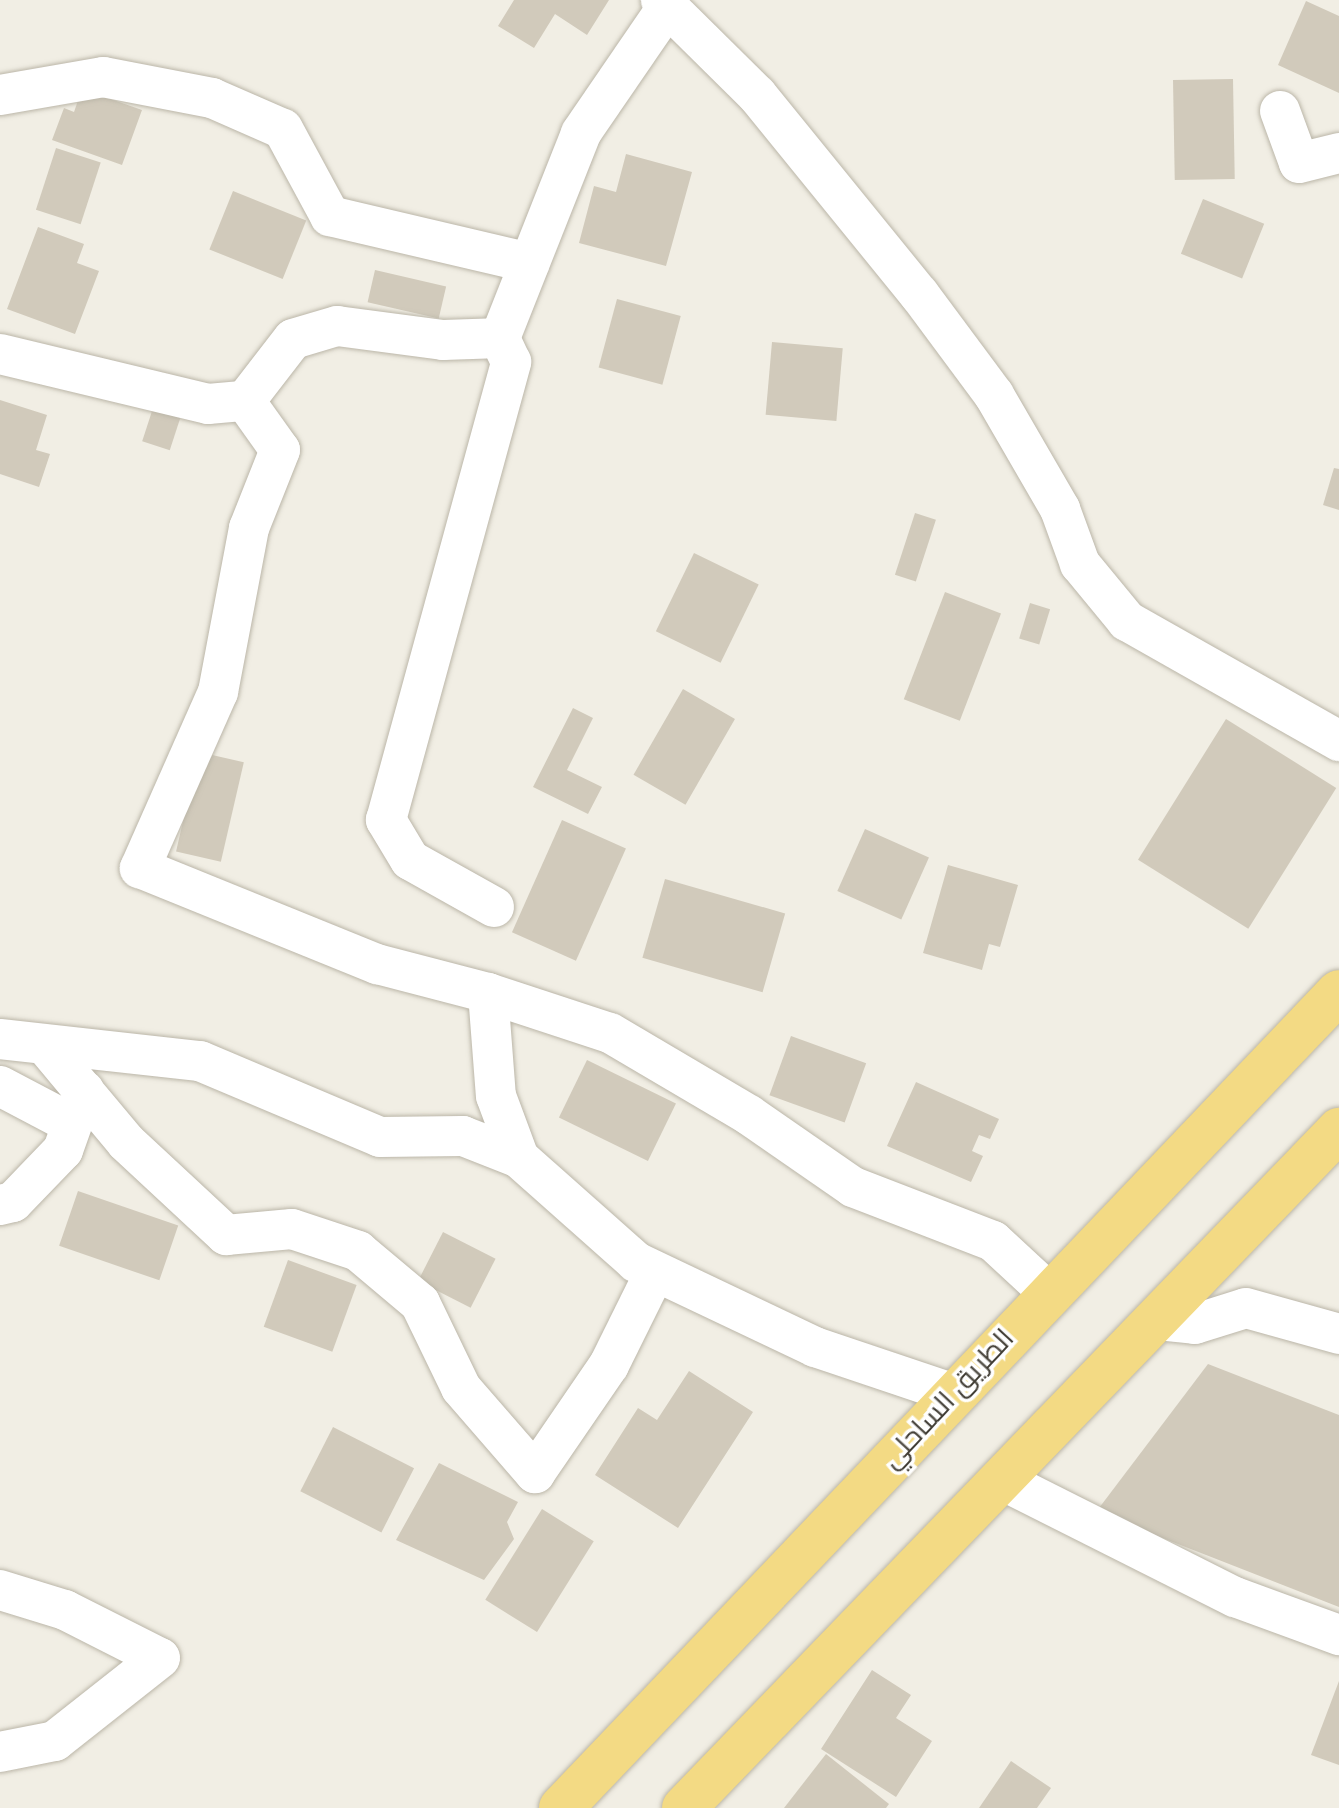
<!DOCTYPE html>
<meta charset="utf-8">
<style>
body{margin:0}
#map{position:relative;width:1339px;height:1808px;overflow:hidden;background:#f1eee4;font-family:Figtree,Cairo,sans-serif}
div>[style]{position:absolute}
.building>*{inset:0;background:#d1cabb;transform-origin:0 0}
.roads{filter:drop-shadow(0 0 2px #bbb6a8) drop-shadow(0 0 2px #bbb6a8)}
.minor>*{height:40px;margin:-20px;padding:0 20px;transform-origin:20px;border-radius:20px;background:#fff}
.trunk>*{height:44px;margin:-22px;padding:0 22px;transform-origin:22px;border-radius:22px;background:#f3da84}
span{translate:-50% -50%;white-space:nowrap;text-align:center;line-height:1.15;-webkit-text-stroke:7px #fff;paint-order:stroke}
.street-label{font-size:28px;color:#423e35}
</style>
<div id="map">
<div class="building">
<div style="clip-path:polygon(514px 0,609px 0,587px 35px,555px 14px,534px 48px,498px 26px)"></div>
<div style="clip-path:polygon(1306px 1px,1339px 16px,1339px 93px,1278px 65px)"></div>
<div style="left:1233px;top:79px;width:100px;height:60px;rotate:89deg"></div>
<div style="clip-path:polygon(82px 89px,142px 110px,122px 165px,52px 140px,64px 108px,74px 112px)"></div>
<div style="left:56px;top:148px;width:47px;height:65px;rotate:18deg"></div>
<div style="clip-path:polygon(626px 154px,692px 172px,666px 266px,579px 243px,594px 186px,616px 192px)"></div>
<div style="left:233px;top:191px;width:79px;height:63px;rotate:22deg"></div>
<div style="left:1203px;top:199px;width:66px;height:59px;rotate:22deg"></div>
<div style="clip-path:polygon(38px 227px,84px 244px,77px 263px,99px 271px,75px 334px,7px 309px)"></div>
<div style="left:375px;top:270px;width:73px;height:33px;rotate:13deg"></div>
<div style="left:617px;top:299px;width:66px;height:71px;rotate:15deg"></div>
<div style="left:772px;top:342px;width:71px;height:73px;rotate:5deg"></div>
<div style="clip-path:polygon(0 400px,47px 415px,36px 450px,50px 454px,39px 487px,0 474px)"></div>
<div style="left:153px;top:408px;width:29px;height:35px;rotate:18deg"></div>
<div style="clip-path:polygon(1334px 468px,1339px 469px,1339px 510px,1323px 505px)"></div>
<div style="left:915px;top:513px;width:22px;height:65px;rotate:18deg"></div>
<div style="left:694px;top:553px;width:72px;height:87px;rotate:26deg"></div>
<div style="left:945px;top:592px;width:60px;height:115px;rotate:21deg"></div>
<div style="left:1030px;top:603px;width:21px;height:37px;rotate:17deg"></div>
<div style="left:683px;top:689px;width:60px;height:99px;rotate:30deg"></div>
<div style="clip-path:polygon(573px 708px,593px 718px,567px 770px,602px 787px,588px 814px,533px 787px)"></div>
<div style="left:1226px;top:719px;width:130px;height:166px;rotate:32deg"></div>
<div style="left:199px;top:752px;width:46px;height:102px;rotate:13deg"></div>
<div style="left:562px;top:820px;width:70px;height:123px;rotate:24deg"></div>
<div style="left:865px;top:829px;width:70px;height:68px;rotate:24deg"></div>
<div style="clip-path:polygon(948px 865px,1018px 885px,1000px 947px,989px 944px,982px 970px,923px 953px)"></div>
<div style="left:665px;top:879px;width:125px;height:82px;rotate:16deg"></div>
<div style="left:791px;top:1036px;width:80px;height:63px;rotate:20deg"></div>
<div style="left:587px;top:1060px;width:99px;height:64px;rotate:26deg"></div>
<div style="clip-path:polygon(916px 1082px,999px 1119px,990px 1139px,979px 1135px,972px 1151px,983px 1156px,971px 1182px,887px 1146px)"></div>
<div style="left:78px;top:1191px;width:106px;height:58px;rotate:19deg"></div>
<div style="left:443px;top:1232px;width:59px;height:55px;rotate:27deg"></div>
<div style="left:288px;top:1260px;width:73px;height:71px;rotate:20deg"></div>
<div style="clip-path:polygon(1208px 1364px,1339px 1415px,1339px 1607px,1096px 1512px)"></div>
<div style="clip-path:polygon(689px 1371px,753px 1412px,678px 1528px,595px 1475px,638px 1408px,657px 1420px)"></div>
<div style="left:333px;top:1427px;width:91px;height:72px;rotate:27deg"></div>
<div style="clip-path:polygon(439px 1463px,518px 1502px,507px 1522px,514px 1539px,484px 1580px,396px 1540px)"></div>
<div style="left:542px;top:1509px;width:61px;height:107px;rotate:32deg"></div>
<div style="clip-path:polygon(872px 1670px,911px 1695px,896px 1718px,932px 1741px,896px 1797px,821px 1749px)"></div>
<div style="clip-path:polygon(1339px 1681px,1339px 1765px,1311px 1755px)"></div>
<div style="clip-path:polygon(826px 1754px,889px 1804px,886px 1808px,784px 1808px)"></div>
<div style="clip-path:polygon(1011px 1761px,1051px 1788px,1037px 1808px,979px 1808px)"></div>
</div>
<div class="roads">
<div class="minor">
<div style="left:661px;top:0;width:135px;rotate:44.7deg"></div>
<div style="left:757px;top:95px;width:257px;rotate:50.9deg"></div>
<div style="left:919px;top:294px;width:126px;rotate:53.4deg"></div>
<div style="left:994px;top:395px;width:132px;rotate:59.9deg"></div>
<div style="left:1060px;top:509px;width:59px;rotate:70deg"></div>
<div style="left:1080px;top:564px;width:74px;rotate:50.5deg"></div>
<div style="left:1127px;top:621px;width:244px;rotate:29.5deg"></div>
<div style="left:0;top:95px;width:105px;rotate:-9.9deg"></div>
<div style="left:103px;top:77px;width:111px;rotate:10.9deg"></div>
<div style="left:212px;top:98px;width:77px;rotate:23.6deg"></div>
<div style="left:283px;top:129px;width:99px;rotate:61.6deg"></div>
<div style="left:330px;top:216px;width:205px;rotate:13.2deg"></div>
<div style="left:1280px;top:111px;width:55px;rotate:69.9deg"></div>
<div style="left:1299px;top:163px;width:41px;rotate:-14deg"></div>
<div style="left:0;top:354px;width:214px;rotate:13.5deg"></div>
<div style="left:208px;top:404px;width:37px;rotate:-5deg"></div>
<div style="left:245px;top:401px;width:78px;rotate:-52.3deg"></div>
<div style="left:293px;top:339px;width:46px;rotate:-16.5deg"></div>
<div style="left:337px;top:326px;width:107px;rotate:7.5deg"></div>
<div style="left:443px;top:340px;width:57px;rotate:-2deg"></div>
<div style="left:500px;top:338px;width:220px;rotate:-68.4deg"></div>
<div style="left:581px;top:133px;width:154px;rotate:-55.6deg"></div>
<div style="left:245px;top:401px;width:60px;rotate:54.5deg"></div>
<div style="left:280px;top:450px;width:84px;rotate:111.7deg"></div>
<div style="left:249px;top:528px;width:167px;rotate:100.7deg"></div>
<div style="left:218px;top:692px;width:193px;rotate:113.9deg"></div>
<div style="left:140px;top:868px;width:256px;rotate:22.1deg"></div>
<div style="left:377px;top:964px;width:115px;rotate:14.6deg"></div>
<div style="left:488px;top:993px;width:103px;rotate:85.6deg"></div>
<div style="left:496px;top:1096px;width:66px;rotate:69.6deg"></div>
<div style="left:494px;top:907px;width:96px;rotate:-150.8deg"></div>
<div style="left:410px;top:860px;width:47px;rotate:-121deg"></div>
<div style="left:386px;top:820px;width:475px;rotate:-74.7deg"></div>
<div style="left:511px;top:362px;width:26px;rotate:-115deg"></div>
<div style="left:488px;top:993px;width:128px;rotate:18.2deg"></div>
<div style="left:610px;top:1033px;width:161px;rotate:30.5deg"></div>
<div style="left:749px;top:1115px;width:126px;rotate:34.7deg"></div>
<div style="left:853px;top:1187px;width:150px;rotate:21.1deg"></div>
<div style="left:993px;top:1241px;width:74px;rotate:42.8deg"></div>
<div style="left:0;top:1039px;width:201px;rotate:6.3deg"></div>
<div style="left:200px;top:1061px;width:195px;rotate:22.9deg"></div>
<div style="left:380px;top:1137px;width:83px;rotate:-0.7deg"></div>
<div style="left:463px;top:1136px;width:60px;rotate:21.4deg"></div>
<div style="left:519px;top:1158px;width:157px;rotate:41.6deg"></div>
<div style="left:636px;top:1262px;width:198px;rotate:25.4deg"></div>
<div style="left:815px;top:1347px;width:145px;rotate:18.6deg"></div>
<div style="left:45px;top:1045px;width:126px;rotate:50.1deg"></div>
<div style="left:126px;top:1142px;width:137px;rotate:42.9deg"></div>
<div style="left:226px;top:1235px;width:66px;rotate:-5.2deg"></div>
<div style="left:292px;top:1229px;width:70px;rotate:18.4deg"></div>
<div style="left:358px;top:1251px;width:81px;rotate:40deg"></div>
<div style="left:420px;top:1303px;width:94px;rotate:64.2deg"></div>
<div style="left:461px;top:1388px;width:113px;rotate:49deg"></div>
<div style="left:535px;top:1473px;width:131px;rotate:-55.6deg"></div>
<div style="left:609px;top:1365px;width:104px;rotate:-63.7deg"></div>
<div style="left:0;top:1086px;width:81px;rotate:27.8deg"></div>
<div style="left:0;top:1205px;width:13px;rotate:-13deg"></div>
<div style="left:13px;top:1202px;width:72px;rotate:-46.1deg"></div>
<div style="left:63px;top:1150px;width:63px;rotate:-70.4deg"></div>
<div style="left:1158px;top:1320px;width:37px;rotate:6deg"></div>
<div style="left:1195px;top:1324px;width:53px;rotate:-17.4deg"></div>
<div style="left:1246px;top:1308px;width:97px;rotate:15.6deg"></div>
<div style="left:1006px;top:1482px;width:256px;rotate:26.7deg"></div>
<div style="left:1235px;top:1597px;width:111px;rotate:20.1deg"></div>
<div style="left:0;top:1590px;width:68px;rotate:17.1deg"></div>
<div style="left:65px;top:1610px;width:106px;rotate:26.8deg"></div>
<div style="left:160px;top:1658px;width:134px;rotate:141.7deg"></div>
<div style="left:55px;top:1741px;width:56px;rotate:168.7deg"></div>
</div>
<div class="trunk">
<div style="left:561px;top:1808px;width:1127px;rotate:-46.37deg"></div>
<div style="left:684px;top:1808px;width:943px;rotate:-45.99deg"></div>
</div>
</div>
<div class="street-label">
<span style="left:947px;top:1398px;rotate:-47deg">الطريق الساحلي</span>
</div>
</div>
